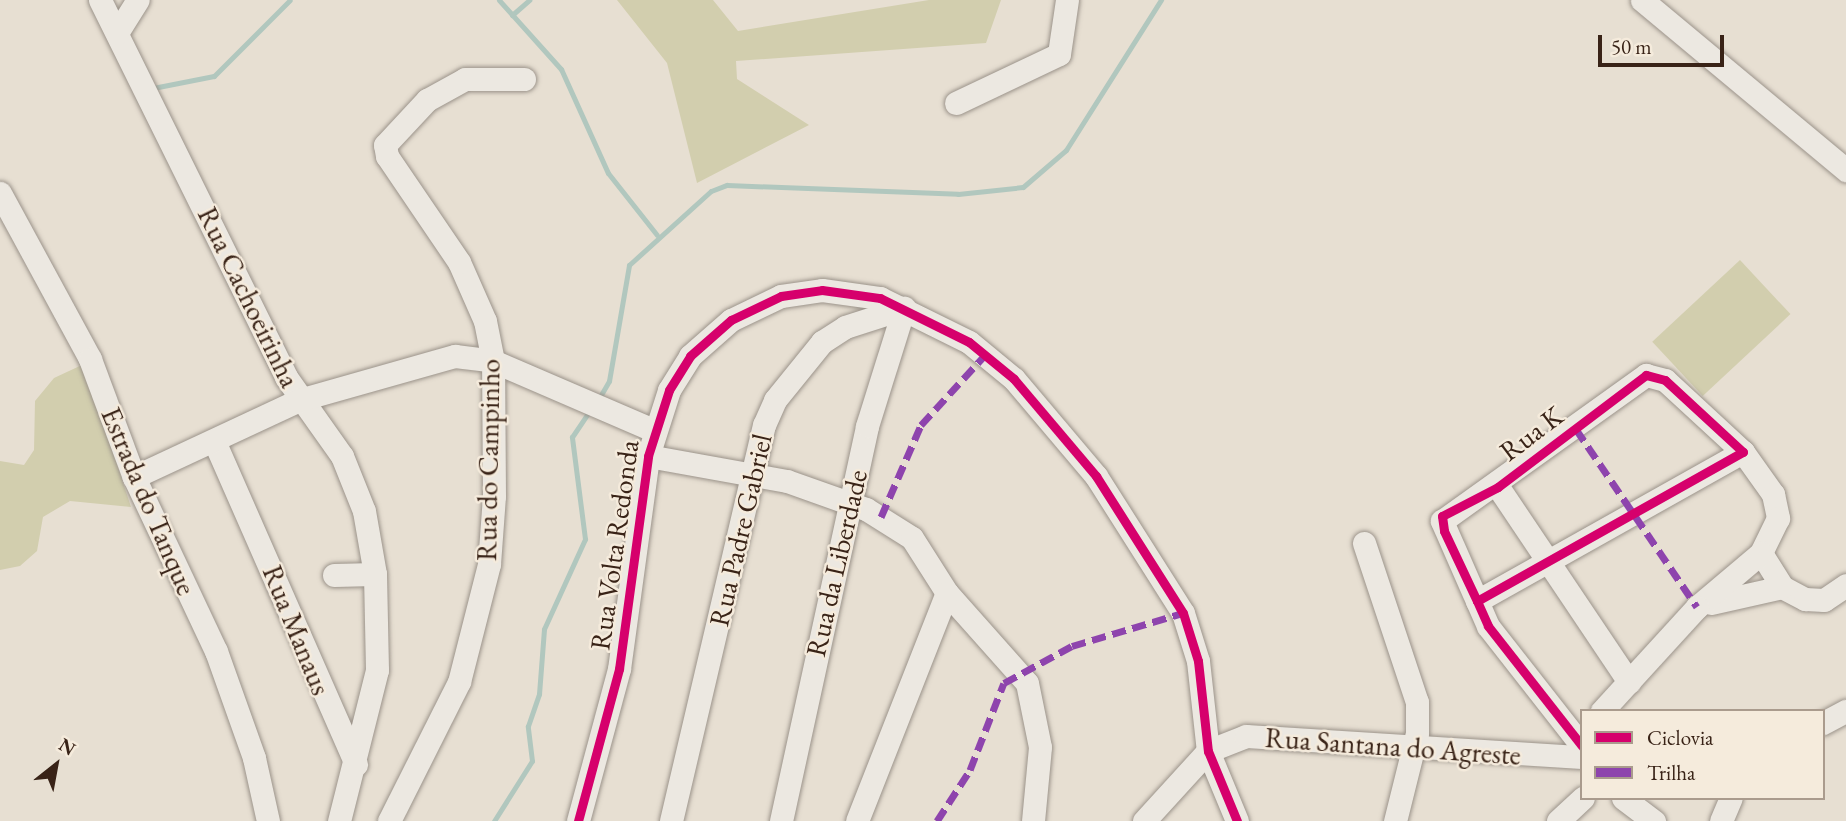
<!DOCTYPE html>
<style>
body{margin:0}
#map{position:relative;width:1846px;height:821px;overflow:hidden;background:#e7dfd2;font-family:"EB Garamond",serif}
div>[style]{position:absolute}
.green>*{inset:0;background:#d2ceae;transform-origin:0 0}
.stream>*{height:5px;margin:-2.5px;padding:0 2.5px;transform-origin:2.5px;border-radius:2.5px;background:#b1c7be}
.roads{filter:drop-shadow(0 0 2px #9b938a) drop-shadow(0 0 2px #9b938a)}
.minor>*{height:23px;margin:-11.5px;padding:0 11.5px;transform-origin:11.5px;border-radius:11.5px;background:#ece8e1}
.quiet>*{height:7px;margin-top:-3.5px;transform-origin:0;background:repeating-linear-gradient(90deg,#8e44ad 0 14px,transparent 0 21px)}
.cycleway>*{height:9px;margin:-4.5px;padding:0 4.5px;transform-origin:4.5px;border-radius:4.5px;background:#d6006c}
span{translate:-50% -50%;white-space:nowrap;text-align:center;line-height:1.15;-webkit-text-stroke:5px #f5ebdc;paint-order:stroke}
.street-label{font-size:28px;color:#392317}
.legend{position:absolute;left:1580px;top:709px;width:245px;height:91px;box-sizing:border-box;background:#f5ebdc;border:2px solid #aa9b8d;margin:0;padding:9px 12px;list-style:none;font-size:21px;color:#392317}
.legend li{display:flex;align-items:center;gap:14px;height:35px}
.legend b{width:35px;border:2px solid #aa9b8d}
.north{position:absolute;left:21px;top:730px;width:70px;height:70px;-webkit-text-stroke:5px #f5ebdc;paint-order:stroke;rotate:31deg;font-size:19px;font-weight:700;line-height:28px;text-align:center;color:#392317}
.north::after{content:'';display:block;margin:auto;width:24px;height:32px;background:#392317;clip-path:polygon(50% 0,100% 100%,50% 72%,0 100%)}
.scale{position:absolute;left:1598px;top:35px;width:126px;height:32px;box-sizing:border-box;border:4px solid #392317;border-top:0;padding-left:9px;font-size:21px;line-height:24px;white-space:nowrap;color:#392317;-webkit-text-stroke:5px #f5ebdc;paint-order:stroke}
</style>
<div id="map">
<div class="green">
<div style="clip-path:polygon(617px 0,713px 0,738px 31px,929px 0,1001px 0,986px 43px,736px 61px,737px 79px,809px 125px,697px 183px,667px 63px)"></div>
<div style="left:1740px;top:260px;width:74px;height:120px;rotate:47deg"></div>
<div style="clip-path:polygon(84px 364px,131px 507px,70px 501px,43px 517px,37px 551px,20px 566px,0 570px,0 461px,24px 465px,34px 450px,35px 401px,54px 378px)"></div>
</div>
<div class="stream">
<div style="left:499px;top:0;width:93px;rotate:48.1deg"></div>
<div style="left:561px;top:69px;width:114px;rotate:65.7deg"></div>
<div style="left:608px;top:173px;width:79px;rotate:51.7deg"></div>
<div style="left:512px;top:15px;width:23px;rotate:-41deg"></div>
<div style="left:153px;top:88px;width:62px;rotate:-11.1deg"></div>
<div style="left:214px;top:76px;width:107px;rotate:-45deg"></div>
<div style="left:598px;top:400px;width:22px;rotate:-60deg"></div>
<div style="left:609px;top:381px;width:118px;rotate:-80.2deg"></div>
<div style="left:629px;top:265px;width:110px;rotate:-42.1deg"></div>
<div style="left:711px;top:191px;width:17px;rotate:-21deg"></div>
<div style="left:727px;top:185px;width:231px;rotate:2.2deg"></div>
<div style="left:958px;top:194px;width:65px;rotate:-6.1deg"></div>
<div style="left:1023px;top:187px;width:57px;rotate:-40.7deg"></div>
<div style="left:1066px;top:150px;width:178px;rotate:-57.7deg"></div>
<div style="left:494px;top:821px;width:71px;rotate:-57.7deg"></div>
<div style="left:532px;top:761px;width:35px;rotate:-97deg"></div>
<div style="left:528px;top:726px;width:34px;rotate:-71deg"></div>
<div style="left:539px;top:694px;width:65px;rotate:-85.6deg"></div>
<div style="left:544px;top:629px;width:99px;rotate:-65.5deg"></div>
<div style="left:585px;top:539px;width:103px;rotate:-97.3deg"></div>
<div style="left:572px;top:437px;width:32px;rotate:-56deg"></div>
</div>
<div class="roads">
<div class="minor">
<div style="left:100px;top:0;width:420px;rotate:63.7deg"></div>
<div style="left:286px;top:377px;width:97px;rotate:54.7deg"></div>
<div style="left:342px;top:456px;width:59px;rotate:68.2deg"></div>
<div style="left:364px;top:511px;width:64px;rotate:80.1deg"></div>
<div style="left:375px;top:574px;width:96px;rotate:88.8deg"></div>
<div style="left:377px;top:670px;width:156px;rotate:104.1deg"></div>
<div style="left:1642px;top:0;width:266px;rotate:39.8deg"></div>
<div style="left:117px;top:33px;width:39px;rotate:-58deg"></div>
<div style="left:956px;top:103px;width:114px;rotate:-25.4deg"></div>
<div style="left:1059px;top:54px;width:55px;rotate:-81.6deg"></div>
<div style="left:0;top:193px;width:189px;rotate:61.5deg"></div>
<div style="left:90px;top:359px;width:126px;rotate:69.6deg"></div>
<div style="left:134px;top:477px;width:192px;rotate:64.8deg"></div>
<div style="left:216px;top:651px;width:114px;rotate:70.4deg"></div>
<div style="left:254px;top:758px;width:65px;rotate:77.5deg"></div>
<div style="left:215px;top:443px;width:351px;rotate:66.3deg"></div>
<div style="left:648px;top:456px;width:141px;rotate:10.2deg"></div>
<div style="left:787px;top:481px;width:84px;rotate:19.5deg"></div>
<div style="left:866px;top:509px;width:54px;rotate:32.2deg"></div>
<div style="left:912px;top:538px;width:65px;rotate:57.5deg"></div>
<div style="left:947px;top:593px;width:120px;rotate:48.4deg"></div>
<div style="left:1027px;top:683px;width:65px;rotate:78.5deg"></div>
<div style="left:1040px;top:747px;width:74px;rotate:95.4deg"></div>
<div style="left:134px;top:477px;width:182px;rotate:-25deg"></div>
<div style="left:299px;top:400px;width:162px;rotate:-15.8deg"></div>
<div style="left:455px;top:356px;width:38px;rotate:7deg"></div>
<div style="left:493px;top:361px;width:174px;rotate:23.3deg"></div>
<div style="left:1498px;top:487px;width:235px;rotate:56.1deg"></div>
<div style="left:1364px;top:543px;width:168px;rotate:71.6deg"></div>
<div style="left:1417px;top:702px;width:31px;rotate:90deg"></div>
<div style="left:1417px;top:733px;width:91px;rotate:104deg"></div>
<div style="left:1761px;top:553px;width:40px;rotate:58deg"></div>
<div style="left:1782px;top:587px;width:26px;rotate:28deg"></div>
<div style="left:1805px;top:599px;width:19px;rotate:3deg"></div>
<div style="left:1824px;top:600px;width:27px;rotate:-34deg"></div>
<div style="left:334px;top:575px;width:41px;rotate:-1.4deg"></div>
<div style="left:1477px;top:601px;width:305px;rotate:-29.3deg"></div>
<div style="left:1711px;top:603px;width:73px;rotate:-12.7deg"></div>
<div style="left:1823px;top:723px;width:26px;rotate:-28deg"></div>
<div style="left:1582px;top:746px;width:152px;rotate:-128.1deg"></div>
<div style="left:1488px;top:626px;width:115px;rotate:-113.7deg"></div>
<div style="left:1442px;top:521px;width:251px;rotate:-35.6deg"></div>
<div style="left:1646px;top:375px;width:20px;rotate:15deg"></div>
<div style="left:1665px;top:380px;width:106px;rotate:42.7deg"></div>
<div style="left:1743px;top:452px;width:52px;rotate:54.5deg"></div>
<div style="left:1773px;top:494px;width:25px;rotate:78deg"></div>
<div style="left:1778px;top:518px;width:39px;rotate:116deg"></div>
<div style="left:1761px;top:553px;width:84px;rotate:139.8deg"></div>
<div style="left:1697px;top:607px;width:141px;rotate:132.4deg"></div>
<div style="left:1623px;top:798px;width:39px;rotate:37deg"></div>
<div style="left:389px;top:821px;width:156px;rotate:-63.3deg"></div>
<div style="left:459px;top:682px;width:122px;rotate:-75.7deg"></div>
<div style="left:489px;top:564px;width:68px;rotate:-85.8deg"></div>
<div style="left:494px;top:496px;width:135px;rotate:-90.4deg"></div>
<div style="left:493px;top:361px;width:41px;rotate:-101.3deg"></div>
<div style="left:485px;top:321px;width:64px;rotate:-113.8deg"></div>
<div style="left:459px;top:262px;width:128px;rotate:-124.2deg"></div>
<div style="left:387px;top:156px;width:11px;rotate:-100deg"></div>
<div style="left:385px;top:145px;width:62px;rotate:-47deg"></div>
<div style="left:427px;top:100px;width:43px;rotate:-28.9deg"></div>
<div style="left:465px;top:79px;width:59px"></div>
<div style="left:578px;top:821px;width:157px;rotate:-74.9deg"></div>
<div style="left:619px;top:669px;width:215px;rotate:-82.2deg"></div>
<div style="left:648px;top:456px;width:69px;rotate:-72.3deg"></div>
<div style="left:669px;top:390px;width:40px;rotate:-58deg"></div>
<div style="left:690px;top:356px;width:55px;rotate:-41.3deg"></div>
<div style="left:731px;top:320px;width:55px;rotate:-25.6deg"></div>
<div style="left:781px;top:296px;width:41px;rotate:-8.3deg"></div>
<div style="left:822px;top:290px;width:59px;rotate:7.9deg"></div>
<div style="left:880px;top:298px;width:99px;rotate:26.3deg"></div>
<div style="left:969px;top:342px;width:58px;rotate:39.4deg"></div>
<div style="left:1014px;top:379px;width:127px;rotate:49.8deg"></div>
<div style="left:1096px;top:476px;width:162px;rotate:57.6deg"></div>
<div style="left:1183px;top:613px;width:50px;rotate:72.6deg"></div>
<div style="left:1198px;top:661px;width:91px;rotate:83.7deg"></div>
<div style="left:1208px;top:751px;width:76px;rotate:67.5deg"></div>
<div style="left:671px;top:821px;width:407px;rotate:-76.8deg"></div>
<div style="left:764px;top:425px;width:27px;rotate:-66deg"></div>
<div style="left:775px;top:400px;width:75px;rotate:-51deg"></div>
<div style="left:822px;top:342px;width:27px;rotate:-33deg"></div>
<div style="left:845px;top:327px;width:62px;rotate:-17.9deg"></div>
<div style="left:781px;top:821px;width:404px;rotate:-77.7deg"></div>
<div style="left:867px;top:426px;width:124px;rotate:-72.6deg"></div>
<div style="left:857px;top:821px;width:245px;rotate:-68.5deg"></div>
<div style="left:1144px;top:821px;width:95px;rotate:-47.6deg"></div>
<div style="left:1208px;top:751px;width:41px;rotate:-21.5deg"></div>
<div style="left:1246px;top:736px;width:337px;rotate:3.6deg"></div>
<div style="left:1558px;top:821px;width:34px;rotate:-43deg"></div>
<div style="left:1721px;top:821px;width:25px;rotate:-67deg"></div>
</div>
</div>
<div class="quiet">
<div style="left:1576px;top:429px;width:215px;rotate:55.8deg"></div>
<div style="left:881px;top:517px;width:100px;rotate:-66.5deg"></div>
<div style="left:921px;top:425px;width:96px;rotate:-47.5deg"></div>
<div style="left:937px;top:821px;width:61px;rotate:-57.1deg"></div>
<div style="left:970px;top:770px;width:93px;rotate:-68.7deg"></div>
<div style="left:1004px;top:683px;width:77px;rotate:-28.6deg"></div>
<div style="left:1072px;top:646px;width:116px;rotate:-16.6deg"></div>
</div>
<div class="cycleway">
<div style="left:1477px;top:601px;width:305px;rotate:-29.3deg"></div>
<div style="left:1743px;top:452px;width:106px;rotate:-137.3deg"></div>
<div style="left:1665px;top:380px;width:20px;rotate:-165deg"></div>
<div style="left:1646px;top:375px;width:186px;rotate:142.9deg"></div>
<div style="left:1498px;top:487px;width:63px;rotate:152.6deg"></div>
<div style="left:1442px;top:516px;width:15px;rotate:82deg"></div>
<div style="left:1444px;top:531px;width:77px;rotate:64.8deg"></div>
<div style="left:1477px;top:601px;width:27px;rotate:66deg"></div>
<div style="left:1488px;top:626px;width:152px;rotate:51.9deg"></div>
<div style="left:578px;top:821px;width:157px;rotate:-74.9deg"></div>
<div style="left:619px;top:669px;width:215px;rotate:-82.2deg"></div>
<div style="left:648px;top:456px;width:69px;rotate:-72.3deg"></div>
<div style="left:669px;top:390px;width:40px;rotate:-58deg"></div>
<div style="left:690px;top:356px;width:55px;rotate:-41.3deg"></div>
<div style="left:731px;top:320px;width:55px;rotate:-25.6deg"></div>
<div style="left:781px;top:296px;width:41px;rotate:-8.3deg"></div>
<div style="left:822px;top:290px;width:59px;rotate:7.9deg"></div>
<div style="left:880px;top:298px;width:99px;rotate:26.3deg"></div>
<div style="left:969px;top:342px;width:58px;rotate:39.4deg"></div>
<div style="left:1014px;top:379px;width:127px;rotate:49.8deg"></div>
<div style="left:1096px;top:476px;width:162px;rotate:57.6deg"></div>
<div style="left:1183px;top:613px;width:50px;rotate:72.6deg"></div>
<div style="left:1198px;top:661px;width:91px;rotate:83.7deg"></div>
<div style="left:1208px;top:751px;width:76px;rotate:67.5deg"></div>
</div>
<div class="street-label">
<span style="left:249px;top:297px;rotate:64deg">Rua Cachoeirinha</span>
<span style="left:1531px;top:433px;rotate:-37deg">Rua K</span>
<span style="left:488px;top:460px;rotate:-89deg">Rua do Campinho</span>
<span style="left:149px;top:501px;rotate:67deg">Estrada do Tanque</span>
<span style="left:740px;top:530px;rotate:-77deg">Rua Padre Gabriel</span>
<span style="left:614px;top:545px;rotate:-82deg">Rua Volta Redonda</span>
<span style="left:836px;top:563px;rotate:-77deg">Rua da Liberdade</span>
<span style="left:297px;top:630px;rotate:68deg">Rua Manaus</span>
<span style="left:1393px;top:746px;rotate:4deg">Rua Santana do Agreste</span>
</div>
<ul class="legend">
<li><b style="height:9px;background:#d6006c"></b>Ciclovia</li>
<li><b style="height:9px;background:#8e44ad"></b>Trilha</li>
</ul>
<div class="north">N</div>
<div class="scale">50 m</div>
</div>
